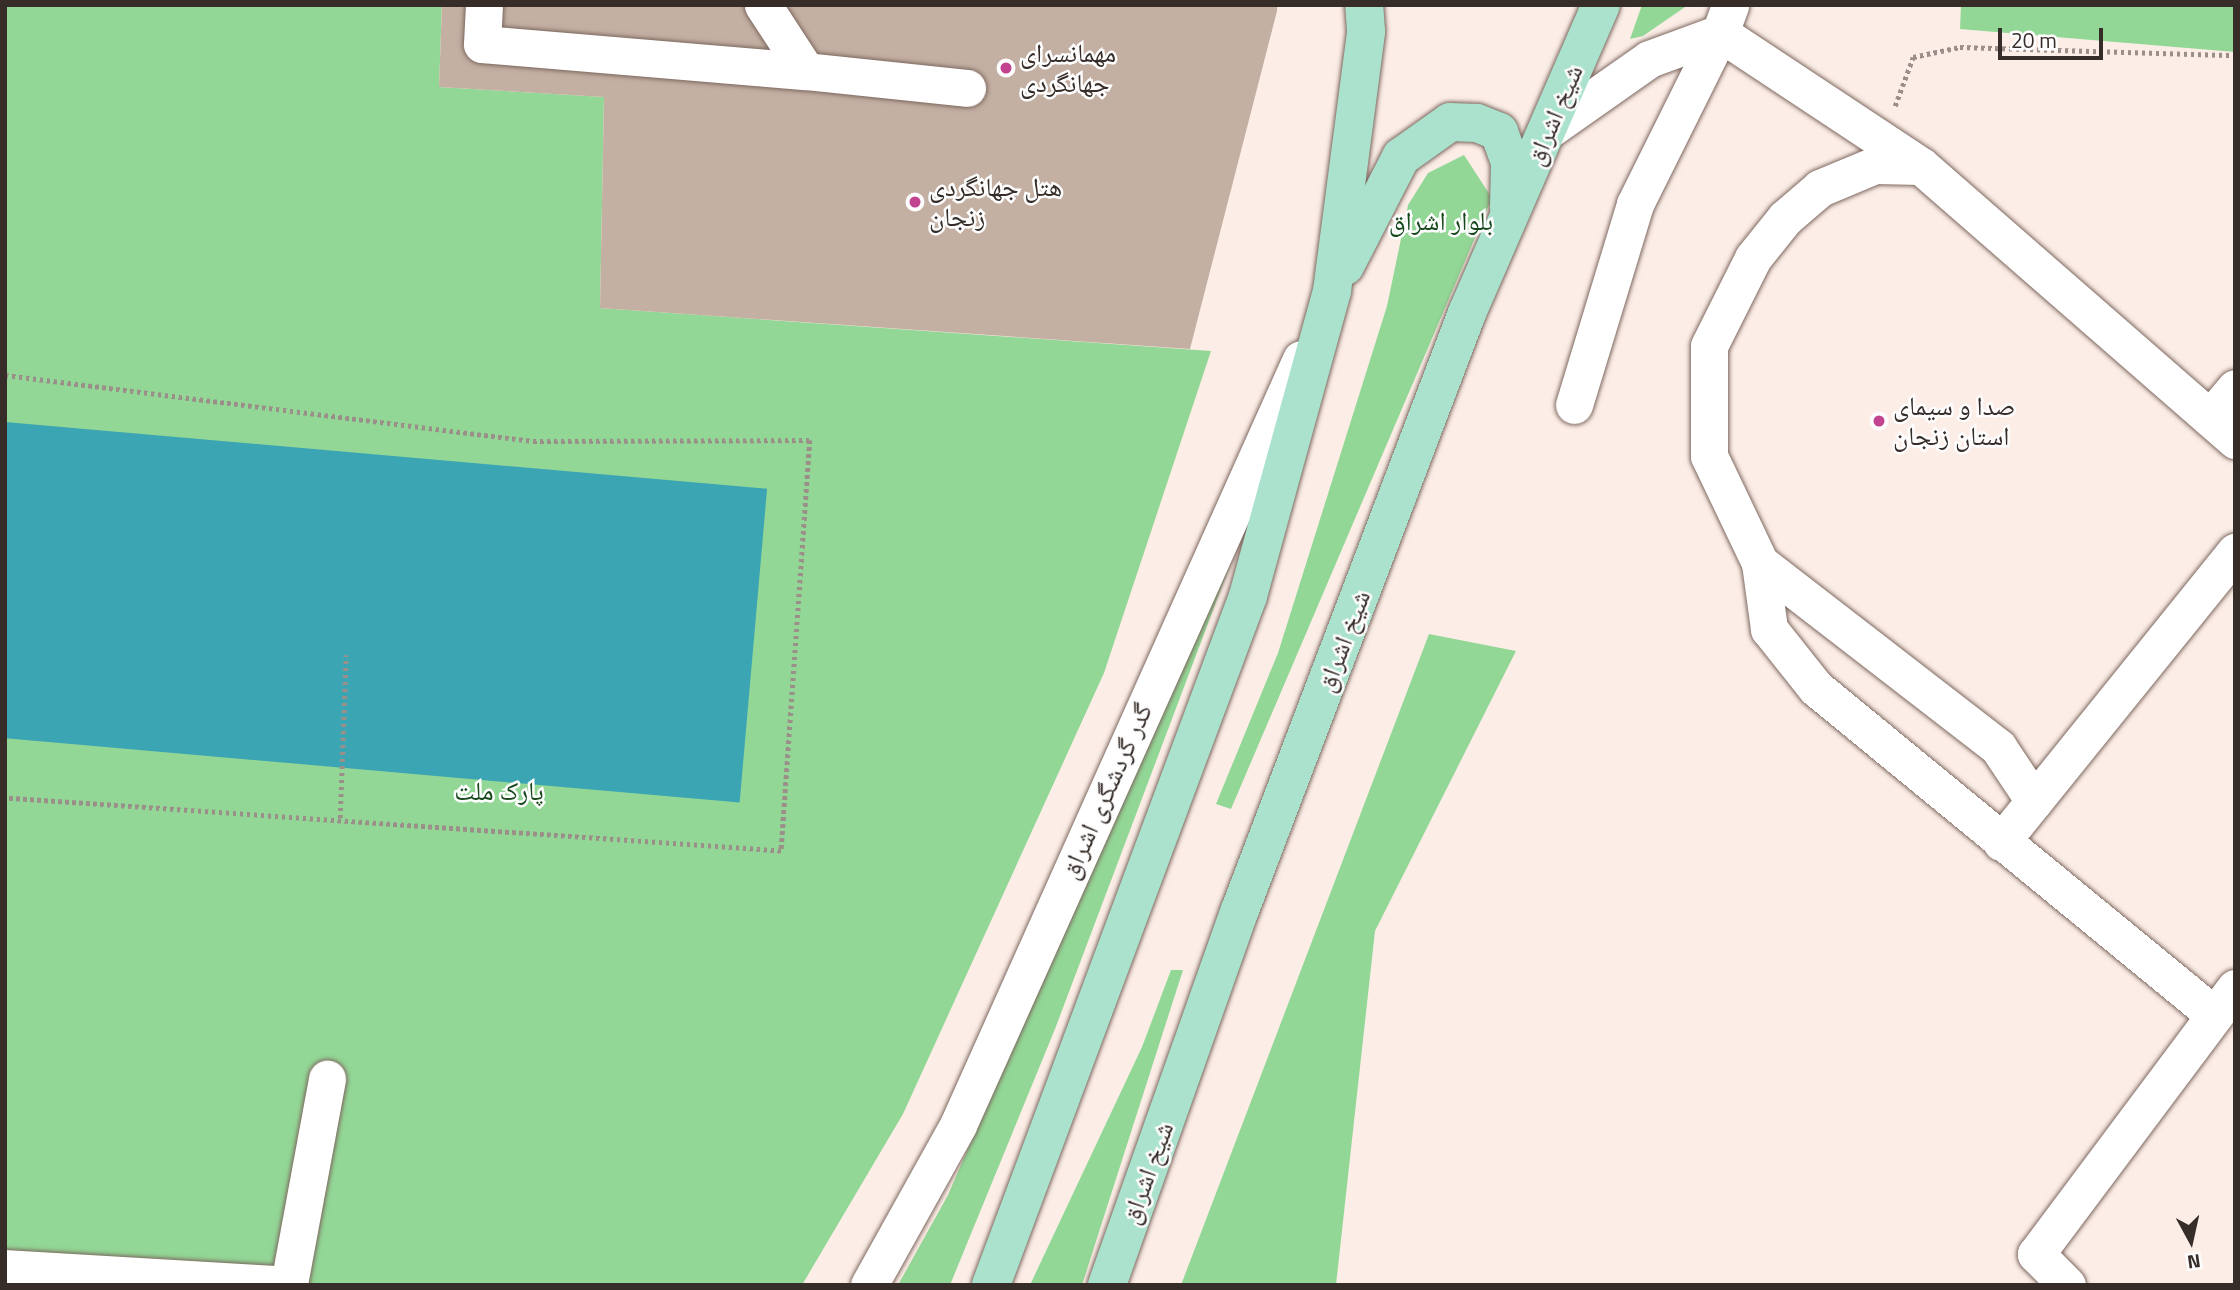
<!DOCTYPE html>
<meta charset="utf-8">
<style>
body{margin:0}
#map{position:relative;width:2240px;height:1290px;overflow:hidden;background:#fcede7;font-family:"Titillium Web","Noto Naskh Arabic",sans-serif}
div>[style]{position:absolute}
.green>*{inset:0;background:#93d796}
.water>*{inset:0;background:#3ca5b3;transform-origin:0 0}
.building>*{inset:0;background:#c4afa3}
.path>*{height:4.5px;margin-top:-2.25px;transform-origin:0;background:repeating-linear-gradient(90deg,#9b8f8a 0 3.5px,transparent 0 7px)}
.roads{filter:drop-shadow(0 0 2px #7d685f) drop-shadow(0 0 2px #7d685f)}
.minor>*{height:37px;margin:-18.5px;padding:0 18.5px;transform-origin:18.5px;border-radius:18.5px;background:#fff}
.major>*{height:38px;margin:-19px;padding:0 19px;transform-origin:19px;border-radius:19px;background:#aae2cd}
.dots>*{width:19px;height:19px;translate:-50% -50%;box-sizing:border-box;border:4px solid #fdfdfd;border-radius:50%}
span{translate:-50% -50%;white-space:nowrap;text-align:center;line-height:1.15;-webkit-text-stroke:5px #fdfdfd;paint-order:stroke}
.poi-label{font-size:26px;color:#362d29}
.left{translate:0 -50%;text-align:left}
.street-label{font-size:26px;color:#362d29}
.park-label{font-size:26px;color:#17481c}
.frame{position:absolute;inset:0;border:7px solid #362d29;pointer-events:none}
.north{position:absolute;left:2156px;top:1206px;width:70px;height:70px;-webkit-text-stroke:5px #fdfdfd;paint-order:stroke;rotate:172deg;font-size:19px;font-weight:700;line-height:28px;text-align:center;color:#362d29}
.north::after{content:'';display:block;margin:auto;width:24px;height:32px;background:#362d29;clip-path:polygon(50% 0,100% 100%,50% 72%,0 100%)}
.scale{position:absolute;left:1998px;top:28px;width:105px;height:32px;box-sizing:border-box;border:4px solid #362d29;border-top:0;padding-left:9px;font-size:21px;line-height:24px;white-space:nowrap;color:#362d29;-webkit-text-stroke:5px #fdfdfd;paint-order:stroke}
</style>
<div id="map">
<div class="green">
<div style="clip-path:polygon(5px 5px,442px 5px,439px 87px,604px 97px,600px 308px,1211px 351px,1104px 673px,903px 1114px,802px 1285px,5px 1285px)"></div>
<div style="clip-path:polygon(1642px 5px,1688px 5px,1643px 36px,1630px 39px)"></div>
<div style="clip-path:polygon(1961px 5px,2235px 5px,2235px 52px,1960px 29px)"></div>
<div style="clip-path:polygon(1464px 155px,1492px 198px,1231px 809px,1216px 804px,1278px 653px,1300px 583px,1387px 306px,1408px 205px,1428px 173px)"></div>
<div style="clip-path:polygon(1260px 461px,1264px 475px,1152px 772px,1055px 1029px,950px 1285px,898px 1285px,948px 1195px,1041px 979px,1153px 736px)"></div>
<div style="clip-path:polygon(1429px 634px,1516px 651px,1375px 931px,1336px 1285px,1181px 1285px)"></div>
<div style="clip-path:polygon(1171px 970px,1183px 970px,1082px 1285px,1030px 1285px,1142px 1047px)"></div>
</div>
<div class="water">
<div style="left:5px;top:422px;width:765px;height:315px;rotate:5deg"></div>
</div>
<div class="building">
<div style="clip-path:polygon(442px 5px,1277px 5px,1277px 11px,1190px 349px,600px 308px,604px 97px,439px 87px)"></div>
</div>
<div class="path">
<div style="left:1895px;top:106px;width:52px;rotate:-69.8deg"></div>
<div style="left:1913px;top:57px;width:48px;rotate:-12deg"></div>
<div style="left:1960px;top:47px;width:275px;rotate:1.7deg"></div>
<div style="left:5px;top:375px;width:532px;rotate:7.13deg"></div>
<div style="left:533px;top:441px;width:277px;rotate:-0.2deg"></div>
<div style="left:810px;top:440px;width:412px;rotate:94deg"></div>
<div style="left:781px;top:851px;width:778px;rotate:-176.09deg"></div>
<div style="left:340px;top:818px;width:163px;rotate:-87.9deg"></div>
</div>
<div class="roads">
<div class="minor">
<div style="left:484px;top:5px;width:39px;rotate:93deg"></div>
<div style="left:482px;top:44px;width:325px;rotate:4.8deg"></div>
<div style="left:806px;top:71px;width:79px;rotate:-123.1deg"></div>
<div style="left:806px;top:71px;width:162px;rotate:6deg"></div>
<div style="left:1548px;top:130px;width:123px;rotate:-35.1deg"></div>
<div style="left:1649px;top:59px;width:76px;rotate:-20.1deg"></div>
<div style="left:1720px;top:33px;width:30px;rotate:-70deg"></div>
<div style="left:1921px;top:166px;width:46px;rotate:-178.8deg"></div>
<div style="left:1875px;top:165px;width:60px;rotate:157.3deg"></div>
<div style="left:1820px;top:188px;width:46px;rotate:139.4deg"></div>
<div style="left:1785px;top:218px;width:51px;rotate:128.7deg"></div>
<div style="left:1753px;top:258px;width:98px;rotate:116.6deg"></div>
<div style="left:1709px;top:346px;width:110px;rotate:90deg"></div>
<div style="left:1709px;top:456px;width:119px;rotate:64.5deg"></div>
<div style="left:1760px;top:563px;width:67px;rotate:82.2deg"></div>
<div style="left:1769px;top:629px;width:75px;rotate:51.5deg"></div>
<div style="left:1816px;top:688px;width:512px;rotate:39.38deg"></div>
<div style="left:1574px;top:405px;width:210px;rotate:-73.1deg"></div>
<div style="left:1635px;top:204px;width:191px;rotate:-63.6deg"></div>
<div style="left:1720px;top:33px;width:241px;rotate:33.5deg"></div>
<div style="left:1921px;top:166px;width:417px;rotate:41.1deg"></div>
<div style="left:2210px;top:418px;width:39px;rotate:-50deg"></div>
<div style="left:1760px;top:563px;width:301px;rotate:37.7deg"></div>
<div style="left:1998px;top:747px;width:65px;rotate:56.3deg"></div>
<div style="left:2001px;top:842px;width:373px;rotate:-51.1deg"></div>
<div style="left:5px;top:1268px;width:285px;rotate:3.4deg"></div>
<div style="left:289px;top:1284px;width:209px;rotate:-79.5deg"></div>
<div style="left:869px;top:1285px;width:183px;rotate:-60.9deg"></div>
<div style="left:958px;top:1125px;width:839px;rotate:-65.88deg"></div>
<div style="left:2067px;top:1285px;width:44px;rotate:-135deg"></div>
<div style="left:2036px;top:1254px;width:332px;rotate:-53.2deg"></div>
</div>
<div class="major">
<div style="left:1345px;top:266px;width:123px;rotate:-62.8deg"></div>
<div style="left:1401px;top:157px;width:60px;rotate:-35.5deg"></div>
<div style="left:1450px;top:122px;width:27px;rotate:2deg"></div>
<div style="left:1477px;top:123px;width:24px;rotate:22deg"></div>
<div style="left:1499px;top:132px;width:33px;rotate:70deg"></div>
<div style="left:1510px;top:163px;width:45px;rotate:91.3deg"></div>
<div style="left:991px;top:1285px;width:735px;rotate:-69.54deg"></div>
<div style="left:1248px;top:596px;width:316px;rotate:-74.6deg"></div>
<div style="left:1332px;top:291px;width:262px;rotate:-82.5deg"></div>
<div style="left:1366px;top:31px;width:26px;rotate:-94deg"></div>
<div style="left:1107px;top:1285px;width:398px;rotate:-70.5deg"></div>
<div style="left:1240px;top:910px;width:639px;rotate:-69.18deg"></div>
<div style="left:1467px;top:313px;width:336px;rotate:-66.5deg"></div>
</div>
</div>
<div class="dots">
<div style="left:1006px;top:68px;background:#c24491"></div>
<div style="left:915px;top:202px;background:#c24491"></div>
<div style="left:1879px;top:421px;background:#c24491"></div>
</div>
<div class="poi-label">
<span class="left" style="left:1020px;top:68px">مهمانسرای<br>جهانگردی</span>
<span class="left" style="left:929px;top:202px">هتل جهانگردی<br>زنجان</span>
<span class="left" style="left:1893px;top:421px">صدا و سیمای<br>استان زنجان</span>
</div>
<div class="street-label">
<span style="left:1554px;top:115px;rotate:-67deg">شیخ اشراق</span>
<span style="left:1343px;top:641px;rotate:-69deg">شیخ اشراق</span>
<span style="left:1106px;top:791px;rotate:-66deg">گدر گردشگری اشراق</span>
<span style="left:1147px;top:1173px;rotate:-70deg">شیخ اشراق</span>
</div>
<div class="park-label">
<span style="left:1441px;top:221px">بلوار اشراق</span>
<span style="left:499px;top:791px">پارک ملت</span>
</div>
<div class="frame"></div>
<div class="north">N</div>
<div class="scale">20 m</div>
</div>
